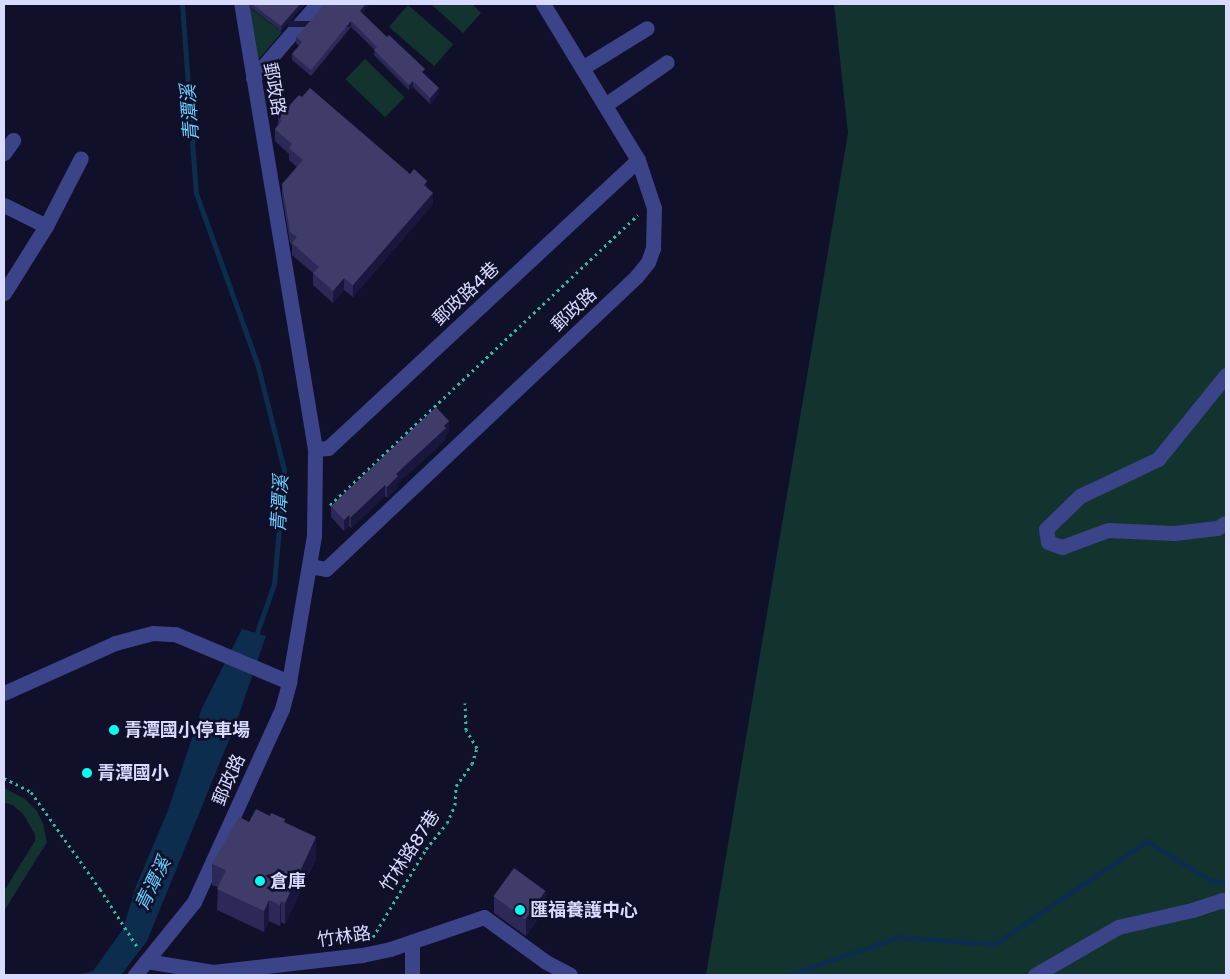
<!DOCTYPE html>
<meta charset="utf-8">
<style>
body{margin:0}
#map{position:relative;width:1230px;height:979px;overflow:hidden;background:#11102a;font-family:Rubik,"Noto Sans TC",sans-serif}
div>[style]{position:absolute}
.green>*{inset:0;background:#13342e;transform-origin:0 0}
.water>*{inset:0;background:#0c2d4d}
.stream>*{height:5px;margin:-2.5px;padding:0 2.5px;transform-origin:2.5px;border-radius:2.5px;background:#0c2d4d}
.path>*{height:3px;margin-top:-1.5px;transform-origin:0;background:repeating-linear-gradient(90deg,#2fbda0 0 2.5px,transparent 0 6.5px)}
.minor>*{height:15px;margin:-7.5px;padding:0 7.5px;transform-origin:7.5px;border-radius:7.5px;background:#3b4389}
.wall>*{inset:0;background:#2c2958}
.shaded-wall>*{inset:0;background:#19173e;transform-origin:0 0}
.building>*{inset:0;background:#3f3c6a;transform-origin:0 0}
.dots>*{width:14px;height:14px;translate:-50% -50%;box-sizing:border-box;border:2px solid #11102a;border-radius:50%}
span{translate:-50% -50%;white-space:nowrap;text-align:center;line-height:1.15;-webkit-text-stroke:5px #11102a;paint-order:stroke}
.street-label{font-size:18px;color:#d9daff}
.poi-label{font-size:18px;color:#d9daff;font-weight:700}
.left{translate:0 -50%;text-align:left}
.water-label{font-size:19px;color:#67ceff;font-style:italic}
.frame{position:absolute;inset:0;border:5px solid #d9daff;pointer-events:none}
</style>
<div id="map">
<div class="green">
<div style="clip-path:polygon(249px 4px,252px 4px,250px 8px,282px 32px,258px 60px)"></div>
<div style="clip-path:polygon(431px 4px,472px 4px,481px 13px,463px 33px)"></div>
<div style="clip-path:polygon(834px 4px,1226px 4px,1226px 975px,706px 975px,848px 133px)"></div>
<div style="left:408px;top:5px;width:60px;height:29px;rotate:41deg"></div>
<div style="left:365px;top:59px;width:55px;height:28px;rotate:44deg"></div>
<div style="clip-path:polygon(4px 788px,25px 799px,37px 811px,43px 824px,47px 842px,4px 911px,4px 891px,35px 841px,35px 834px,23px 814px,14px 806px,4px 802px)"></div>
</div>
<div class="water">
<div style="clip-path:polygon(242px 629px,266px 636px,236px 723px,147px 941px,121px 975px,76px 975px,93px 971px,123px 929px,136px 886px,167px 813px,202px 708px)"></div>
</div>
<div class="stream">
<div style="left:182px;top:4px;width:190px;rotate:85.8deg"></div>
<div style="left:196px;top:193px;width:181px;rotate:70.3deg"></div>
<div style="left:257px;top:363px;width:110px;rotate:75.8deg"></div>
<div style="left:284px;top:470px;width:114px;rotate:95deg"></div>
<div style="left:274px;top:584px;width:57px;rotate:109.4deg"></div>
<div style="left:788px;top:975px;width:117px;rotate:-18.9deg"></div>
<div style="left:899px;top:937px;width:96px;rotate:4.2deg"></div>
<div style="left:995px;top:944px;width:184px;rotate:-34.1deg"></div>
<div style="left:1147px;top:841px;width:75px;rotate:32deg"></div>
<div style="left:1211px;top:881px;width:15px;rotate:4deg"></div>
</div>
<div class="path">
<div style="left:330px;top:505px;width:423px;rotate:-43.3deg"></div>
<div style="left:4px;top:778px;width:30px;rotate:27deg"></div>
<div style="left:31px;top:792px;width:119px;rotate:54.6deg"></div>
<div style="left:100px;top:889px;width:70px;rotate:57.2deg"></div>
<div style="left:373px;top:937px;width:103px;rotate:-58.9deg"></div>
<div style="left:426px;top:849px;width:33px;rotate:-51deg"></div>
<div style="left:447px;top:823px;width:20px;rotate:-66deg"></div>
<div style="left:455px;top:805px;width:19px;rotate:-87deg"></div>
<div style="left:456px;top:786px;width:27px;rotate:-54deg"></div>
<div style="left:472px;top:764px;width:17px;rotate:-73deg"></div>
<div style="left:477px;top:748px;width:21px;rotate:-121deg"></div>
<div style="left:466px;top:730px;width:27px;rotate:-92deg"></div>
</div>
<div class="minor">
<div style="left:582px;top:68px;width:76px;rotate:-31.6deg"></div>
<div style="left:253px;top:78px;width:98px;rotate:-49.1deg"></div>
<div style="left:605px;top:105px;width:75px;rotate:-34.7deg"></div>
<div style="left:4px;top:153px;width:16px;rotate:-55deg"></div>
<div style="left:4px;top:205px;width:47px;rotate:26.6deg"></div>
<div style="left:46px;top:226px;width:79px;rotate:122.1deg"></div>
<div style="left:46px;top:226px;width:76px;rotate:-62.8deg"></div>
<div style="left:1226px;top:375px;width:108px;rotate:129deg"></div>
<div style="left:1158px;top:459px;width:86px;rotate:154.6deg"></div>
<div style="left:1080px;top:496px;width:47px;rotate:135.9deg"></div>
<div style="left:1046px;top:529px;width:13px;rotate:81deg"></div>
<div style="left:1048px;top:542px;width:15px;rotate:20deg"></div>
<div style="left:1062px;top:547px;width:49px;rotate:-20.3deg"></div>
<div style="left:1108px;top:530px;width:66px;rotate:2.6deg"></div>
<div style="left:1174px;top:533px;width:43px;rotate:-6.6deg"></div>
<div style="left:1217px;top:528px;width:10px;rotate:-29deg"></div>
<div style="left:315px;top:449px;width:13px;rotate:-4deg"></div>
<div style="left:328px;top:448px;width:423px;rotate:-42.9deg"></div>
<div style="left:309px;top:566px;width:17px;rotate:10deg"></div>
<div style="left:326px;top:569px;width:426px;rotate:-43.3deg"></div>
<div style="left:636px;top:277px;width:19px;rotate:-51deg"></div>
<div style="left:648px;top:262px;width:15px;rotate:-70deg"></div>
<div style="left:653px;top:248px;width:40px;rotate:-88.6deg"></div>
<div style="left:654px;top:208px;width:51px;rotate:-108.4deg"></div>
<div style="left:638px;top:160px;width:183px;rotate:-121.3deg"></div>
<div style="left:4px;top:693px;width:122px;rotate:-24.2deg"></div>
<div style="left:115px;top:643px;width:39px;rotate:-15deg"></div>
<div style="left:153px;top:633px;width:22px;rotate:3deg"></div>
<div style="left:175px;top:634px;width:124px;rotate:22.8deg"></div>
<div style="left:146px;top:961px;width:68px;rotate:9.3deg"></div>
<div style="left:213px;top:972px;width:150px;rotate:-6.5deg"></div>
<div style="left:362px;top:955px;width:29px;rotate:-12deg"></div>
<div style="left:390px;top:949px;width:99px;rotate:-18.8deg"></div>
<div style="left:484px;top:917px;width:77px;rotate:36deg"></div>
<div style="left:546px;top:962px;width:27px;rotate:28deg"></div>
<div style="left:135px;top:975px;width:94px;rotate:-51.1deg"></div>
<div style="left:194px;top:902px;width:212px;rotate:-65.5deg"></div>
<div style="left:282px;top:709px;width:28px;rotate:-75deg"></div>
<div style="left:289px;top:682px;width:148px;rotate:-80.3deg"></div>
<div style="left:314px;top:536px;width:87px;rotate:-89.3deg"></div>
<div style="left:315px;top:449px;width:451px;rotate:-99.4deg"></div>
<div style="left:412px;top:975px;width:33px;rotate:-90deg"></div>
<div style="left:1035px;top:975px;width:96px;rotate:-30deg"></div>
<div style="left:1118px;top:927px;width:76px;rotate:-12.9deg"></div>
<div style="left:1192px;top:910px;width:32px;rotate:-18deg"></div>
<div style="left:1222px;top:900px;width:4px;rotate:27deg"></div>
</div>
<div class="wall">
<div style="clip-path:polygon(251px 4px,305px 4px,281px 31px,251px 8px)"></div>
<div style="clip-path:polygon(362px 14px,425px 75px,439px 94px,430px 104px,413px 87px,409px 90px,374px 55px,375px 50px,351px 27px,311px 76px,292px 60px,292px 54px,299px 46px,296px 43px,296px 37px)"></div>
<div style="clip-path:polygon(302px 97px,427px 188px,433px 204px,353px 297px,344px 290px,333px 303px,313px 285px,313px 273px,292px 255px,292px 245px,290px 243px,282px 196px,282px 184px,297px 167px,289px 160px,289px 154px,275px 141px,275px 129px,278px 124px,278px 118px)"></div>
<div style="clip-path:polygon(449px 432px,446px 435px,446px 439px,398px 483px,398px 487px,387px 498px,385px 496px,351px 528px,349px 526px,344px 531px,331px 517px,331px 506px)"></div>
<div style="clip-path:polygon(249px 822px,285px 823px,316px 859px,285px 924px,281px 922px,280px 926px,269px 921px,264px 932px,217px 910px,218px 887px,212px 885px,212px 864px)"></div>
<div style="clip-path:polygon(494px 897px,546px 907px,526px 936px,494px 913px)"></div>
</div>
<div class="shaded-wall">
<div style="clip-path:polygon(300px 4px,305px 4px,281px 31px,281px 26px)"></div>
<div style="clip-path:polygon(366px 4px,370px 4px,360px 17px,360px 11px)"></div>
<div style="left:351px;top:21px;width:6px;height:63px;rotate:90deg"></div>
<div style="clip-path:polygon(413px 81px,413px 87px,409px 90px,409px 85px)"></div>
<div style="clip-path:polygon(439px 88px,439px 94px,430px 104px,430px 98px)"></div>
<div style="clip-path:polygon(427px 181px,427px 193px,424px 185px)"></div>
<div style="clip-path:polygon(433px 193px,433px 204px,353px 297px,353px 285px)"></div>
<div style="clip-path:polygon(344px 278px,344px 290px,333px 303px,333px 291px)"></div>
<div style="clip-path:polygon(449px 421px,449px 432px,446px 435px,446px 439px,398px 483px,398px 487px,387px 498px,387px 487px,396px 474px)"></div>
<div style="clip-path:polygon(385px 485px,385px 496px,351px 528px,351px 517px)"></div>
<div style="clip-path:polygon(349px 515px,349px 526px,344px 531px,344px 520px)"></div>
<div style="clip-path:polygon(316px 837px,316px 859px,285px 924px,285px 903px)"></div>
<div style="clip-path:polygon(546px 891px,546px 907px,526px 936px,526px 919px)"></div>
<div style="clip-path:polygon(269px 900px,269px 921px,264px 932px,264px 911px)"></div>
<div style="clip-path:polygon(281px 901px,281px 922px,280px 926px,280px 905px)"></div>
</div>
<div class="building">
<div style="clip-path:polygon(252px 4px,300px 4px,281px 26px)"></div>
<div style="clip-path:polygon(325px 4px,366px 4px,360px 11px,387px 37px,389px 35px,425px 69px,422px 72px,439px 88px,430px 98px,413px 81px,409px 85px,374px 50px,377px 47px,351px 21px,311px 70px,292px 54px,302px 42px,296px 37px)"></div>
<div style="clip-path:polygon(310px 88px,410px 174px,414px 169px,427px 181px,424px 185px,433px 193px,353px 285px,344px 278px,333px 291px,313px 273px,319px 267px,292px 243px,297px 237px,290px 232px,282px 184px,303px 160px,289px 148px,292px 144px,275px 129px,282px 121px,278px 118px,299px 95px,302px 97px)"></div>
<div style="clip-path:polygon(436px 407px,449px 421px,444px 426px,446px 428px,396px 474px,398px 476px,387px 487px,385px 485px,351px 517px,349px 515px,344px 520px,331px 506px)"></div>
<div style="clip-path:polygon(256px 809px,270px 816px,271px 813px,285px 819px,284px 822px,316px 837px,285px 903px,281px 901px,280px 905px,269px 900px,264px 911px,217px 889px,226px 870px,212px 864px,239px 817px,249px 822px)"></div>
<div style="left:514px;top:868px;width:39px;height:35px;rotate:36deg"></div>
</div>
<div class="dots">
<div style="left:114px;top:730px;background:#05fff4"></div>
<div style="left:87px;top:773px;background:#05fff4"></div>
<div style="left:260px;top:881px;background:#05fff4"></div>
<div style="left:520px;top:910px;background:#05fff4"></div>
</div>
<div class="street-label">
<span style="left:274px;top:89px;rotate:80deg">郵政路</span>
<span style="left:466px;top:294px;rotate:-43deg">郵政路4巷</span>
<span style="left:574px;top:310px;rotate:-43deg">郵政路</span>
<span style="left:229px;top:780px;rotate:-66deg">郵政路</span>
<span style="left:410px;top:851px;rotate:-57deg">竹林路87巷</span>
<span style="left:344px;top:937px;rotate:-8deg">竹林路</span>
</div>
<div class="poi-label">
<span class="left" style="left:124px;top:730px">青潭國小停車場</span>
<span class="left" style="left:97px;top:773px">青潭國小</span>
<span class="left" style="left:270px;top:881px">倉庫</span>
<span class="left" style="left:530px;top:910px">匯福養護中心</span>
</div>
<div class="water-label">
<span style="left:190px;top:113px;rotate:-94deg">青潭溪</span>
<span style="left:280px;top:504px;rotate:-87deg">青潭溪</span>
<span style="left:153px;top:884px;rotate:-64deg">青潭溪</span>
</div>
<div class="frame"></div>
</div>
